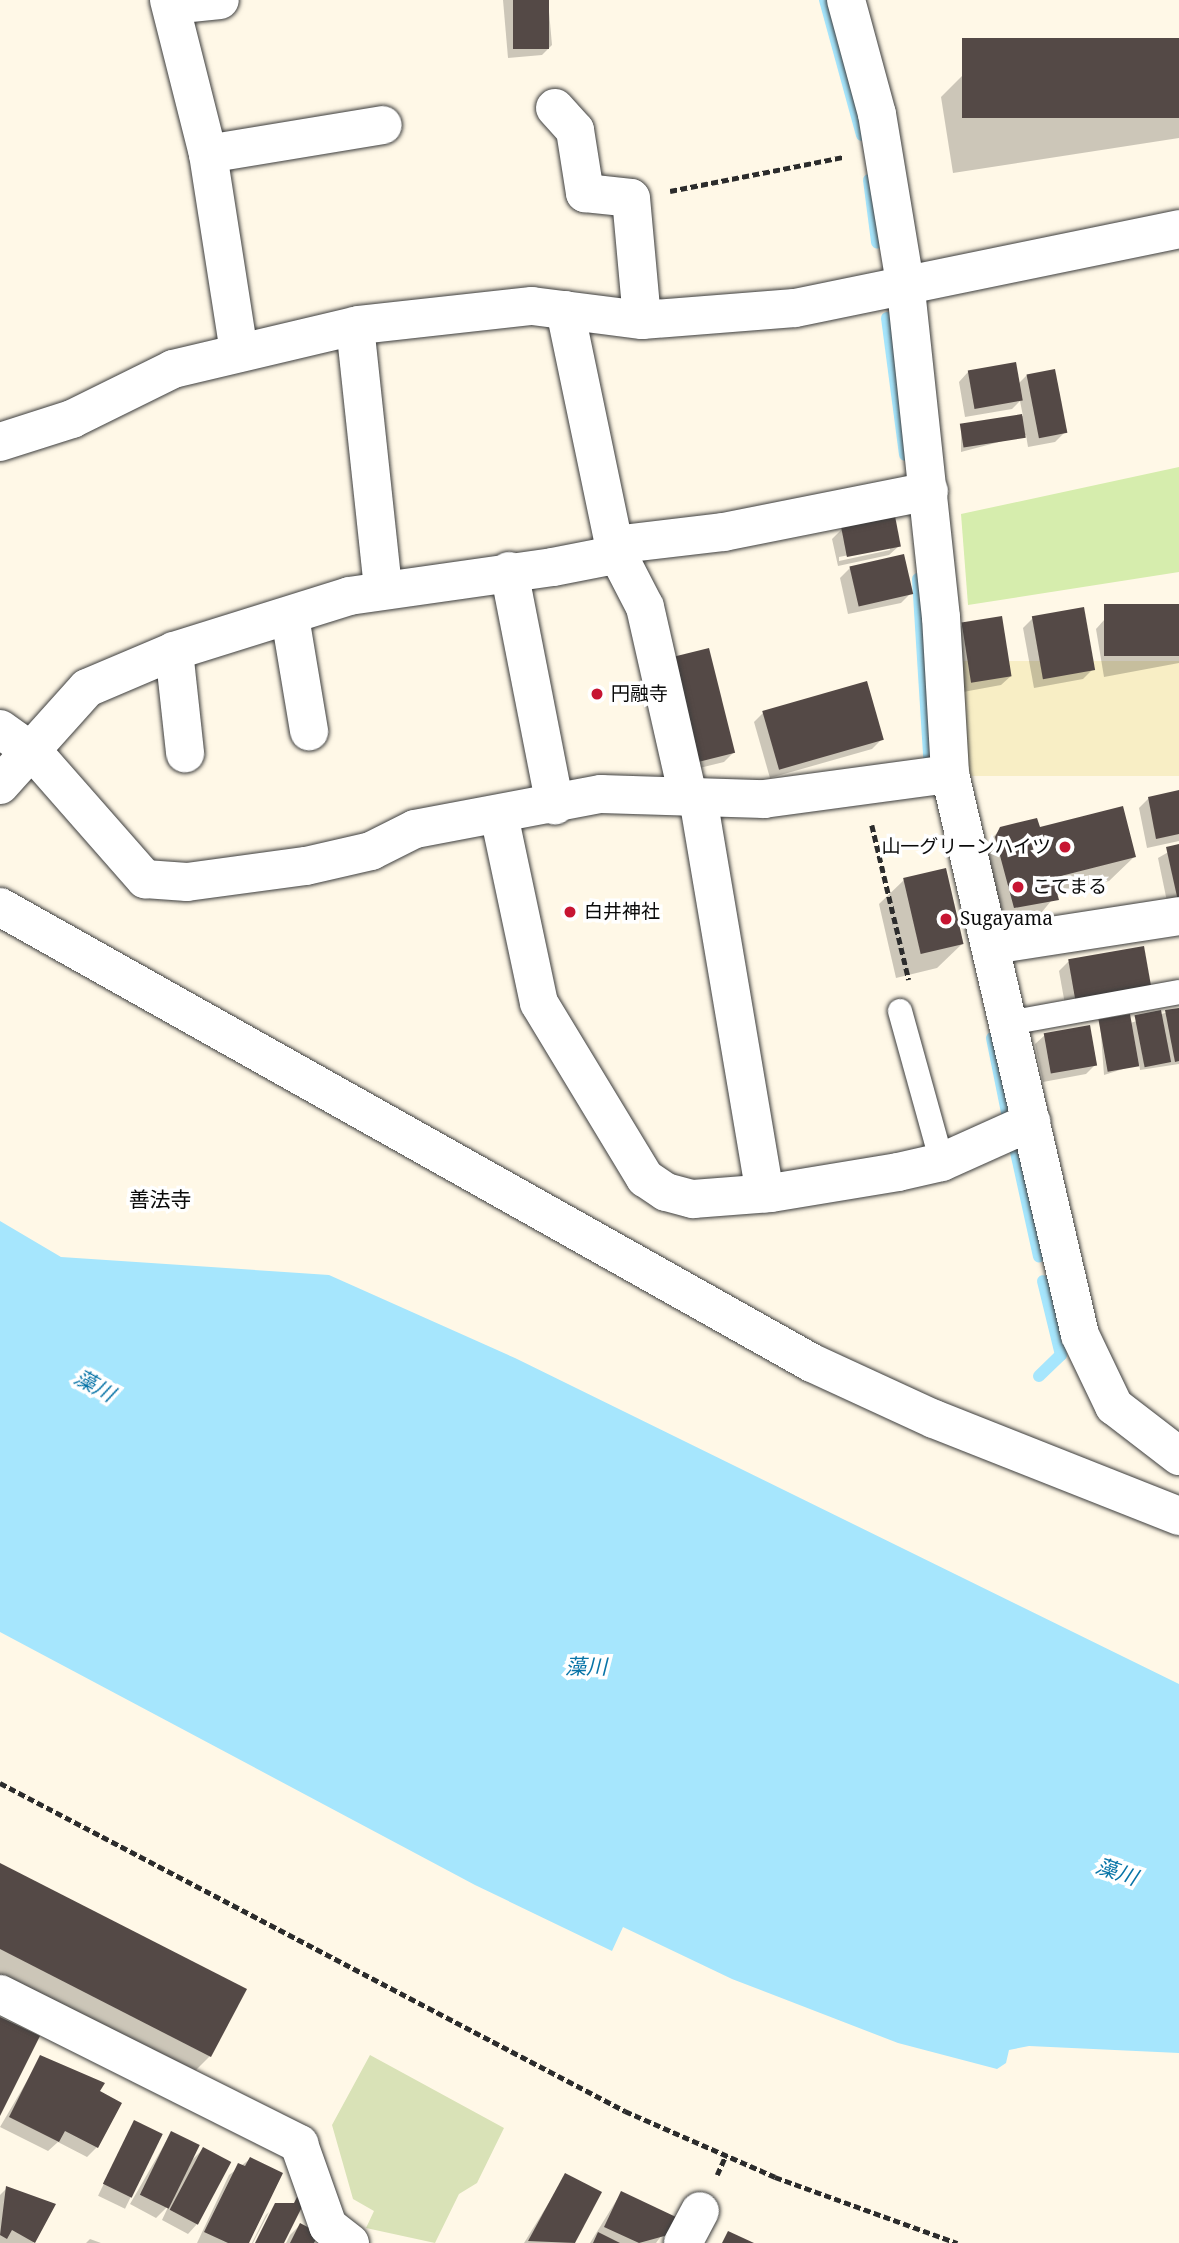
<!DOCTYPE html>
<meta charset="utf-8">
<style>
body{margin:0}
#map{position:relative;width:1179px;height:2243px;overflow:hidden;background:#fff8e7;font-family:"Noto Serif","Noto Sans JP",serif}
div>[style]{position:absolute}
.farmland>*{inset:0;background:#f8eec5;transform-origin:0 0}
.green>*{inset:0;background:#d6edad}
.cemetery>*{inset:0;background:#d9e2b7}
.water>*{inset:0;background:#a6e6fd}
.shadow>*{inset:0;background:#0003;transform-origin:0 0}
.stream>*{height:12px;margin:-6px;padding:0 6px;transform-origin:6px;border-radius:6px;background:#a6e6fd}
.building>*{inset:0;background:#544946;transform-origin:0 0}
.path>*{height:4.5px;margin-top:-2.25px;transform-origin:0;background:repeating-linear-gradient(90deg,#2c2c2c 0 7px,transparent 0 10.5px)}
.roads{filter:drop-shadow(0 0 2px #3d3d3d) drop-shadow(0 0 2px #3d3d3d)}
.service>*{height:24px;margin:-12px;padding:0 12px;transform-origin:12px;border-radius:12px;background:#fff}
.minor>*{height:38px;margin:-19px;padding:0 19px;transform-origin:19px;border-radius:19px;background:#fff}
.dots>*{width:19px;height:19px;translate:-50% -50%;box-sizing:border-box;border:4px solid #fff;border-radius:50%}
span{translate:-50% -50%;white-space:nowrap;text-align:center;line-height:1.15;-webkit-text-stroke:7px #fff;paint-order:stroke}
.poi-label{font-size:19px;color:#0a0a0a}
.left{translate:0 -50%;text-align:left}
.right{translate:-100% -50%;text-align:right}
.neighbourhood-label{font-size:21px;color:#0a0a0a}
.water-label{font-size:21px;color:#0874a7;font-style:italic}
</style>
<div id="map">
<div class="farmland">
<div style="left:1179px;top:661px;width:115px;height:216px;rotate:90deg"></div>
</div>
<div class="green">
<div style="clip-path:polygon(1179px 467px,1179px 572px,968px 605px,961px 514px)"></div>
</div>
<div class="cemetery">
<div style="clip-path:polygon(370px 2055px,504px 2128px,477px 2183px,459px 2194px,435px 2243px,366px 2228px,374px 2211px,353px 2199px,332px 2125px)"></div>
</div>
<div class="water">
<div style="clip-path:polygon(0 1221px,61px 1257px,329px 1275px,515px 1358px,1179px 1684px,1179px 2053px,1029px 2046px,1009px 2050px,1006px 2063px,997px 2069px,898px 2043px,732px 1979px,623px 1927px,612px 1951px,475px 1885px,0 1632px)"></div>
</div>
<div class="shadow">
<div style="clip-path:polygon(503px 0,548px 0,552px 45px,542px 55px,508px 58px)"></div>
<div style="clip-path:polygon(1179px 39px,1179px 138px,953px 173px,941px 97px,966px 72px)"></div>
<div style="clip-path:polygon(968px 372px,1018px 384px,1027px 375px,1065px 432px,1055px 442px,1028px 447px,1026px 435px,961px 452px,961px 427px,1023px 416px,1020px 401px,1012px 409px,965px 417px,959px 382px)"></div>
<div style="clip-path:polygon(evenodd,842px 529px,899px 546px,889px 555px,838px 566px,832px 539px,842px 529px,890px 547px,890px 550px,839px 561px,839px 557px,890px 547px)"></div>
<div style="clip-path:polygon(850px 568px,911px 593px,901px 603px,848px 614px,840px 578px)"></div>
<div style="clip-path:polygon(1179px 606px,1179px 663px,1104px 677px,1096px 629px,1105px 619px)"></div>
<div style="clip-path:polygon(1033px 618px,1093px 669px,1083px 679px,1034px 688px,1023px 628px)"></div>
<div style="clip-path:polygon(963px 624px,1011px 676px,1001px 685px,963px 692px,953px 634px)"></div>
<div style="clip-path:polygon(708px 650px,734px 752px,724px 762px,679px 773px)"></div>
<div style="clip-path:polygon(763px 713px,882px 739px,872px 749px,770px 778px,754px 722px)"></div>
<div style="clip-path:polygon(1179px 792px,1179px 841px,1147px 848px,1139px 808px,1149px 798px)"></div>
<div style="clip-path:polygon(1001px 829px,1038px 829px,1134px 857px,1109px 881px,1056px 895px,1032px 924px,989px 932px,976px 854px)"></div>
<div style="clip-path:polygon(1179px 846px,1179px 914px,1170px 916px,1158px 858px)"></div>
<div style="clip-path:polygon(904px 880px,962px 944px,937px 968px,896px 978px,879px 904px)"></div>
<div style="clip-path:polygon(1142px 948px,1066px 1010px,1059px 971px,1068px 962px)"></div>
<div style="clip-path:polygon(1179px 1009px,1179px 1064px,1140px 1070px,1139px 1064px,1104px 1075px,1100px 1022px,1130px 1023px)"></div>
<div style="clip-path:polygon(1045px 1035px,1096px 1064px,1086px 1074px,1043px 1082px,1035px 1044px)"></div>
<div style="clip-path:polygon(0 1865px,210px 2056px,185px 2081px,0 1986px)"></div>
<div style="clip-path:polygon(41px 2057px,97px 2147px,87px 2157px,58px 2142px,48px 2151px,0 2127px)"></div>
<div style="left:134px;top:2122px;width:30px;height:82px;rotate:26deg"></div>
<div style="clip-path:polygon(171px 2133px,190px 2162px,203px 2149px,197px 2224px,188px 2234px,162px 2220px,169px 2205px,156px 2218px,130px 2204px)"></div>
<div style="clip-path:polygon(250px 2159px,247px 2243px,197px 2243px,229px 2175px)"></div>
<div style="clip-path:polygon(566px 2175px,599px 2193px,573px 2243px,524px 2243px)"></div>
<div style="clip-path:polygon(7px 2188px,34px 2242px,33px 2243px,0 2243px,0 2195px)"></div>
<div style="clip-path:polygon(621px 2193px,674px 2218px,656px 2243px,590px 2243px)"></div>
<div style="clip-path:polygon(269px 2212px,253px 2243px,252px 2243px,266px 2215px)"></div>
<div style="clip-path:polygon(300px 2225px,312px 2243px,286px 2243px,290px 2235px)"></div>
<div style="clip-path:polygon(90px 2239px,101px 2243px,86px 2243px)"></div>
</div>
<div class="stream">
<div style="left:825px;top:0;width:140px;rotate:74.7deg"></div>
<div style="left:869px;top:180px;width:63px;rotate:82.6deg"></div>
<div style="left:887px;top:318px;width:138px;rotate:82.5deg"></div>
<div style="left:918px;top:579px;width:189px;rotate:86.4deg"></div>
<div style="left:992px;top:1038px;width:81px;rotate:78.6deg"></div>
<div style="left:1016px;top:1152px;width:107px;rotate:77.6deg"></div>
<div style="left:1039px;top:1376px;width:30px;rotate:-44deg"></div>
<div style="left:1061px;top:1355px;width:76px;rotate:-103.7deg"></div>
</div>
<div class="building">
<div style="left:513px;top:0;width:36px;height:49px"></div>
<div style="left:1179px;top:38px;width:80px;height:217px;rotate:90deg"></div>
<div style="left:1016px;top:362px;width:39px;height:49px;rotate:80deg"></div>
<div style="left:1055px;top:369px;width:65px;height:29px;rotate:79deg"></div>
<div style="left:1022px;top:414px;width:24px;height:63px;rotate:81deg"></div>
<div style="left:895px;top:516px;width:31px;height:55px;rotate:79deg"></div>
<div style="left:904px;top:554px;width:41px;height:56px;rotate:77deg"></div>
<div style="left:1179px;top:604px;width:52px;height:75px;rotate:90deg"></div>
<div style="left:1084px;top:607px;width:64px;height:53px;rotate:80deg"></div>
<div style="left:1002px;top:616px;width:61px;height:41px;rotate:81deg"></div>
<div style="left:709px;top:648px;width:108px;height:49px;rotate:76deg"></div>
<div style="left:867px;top:681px;width:61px;height:109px;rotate:74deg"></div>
<div style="clip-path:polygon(1179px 790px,1179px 834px,1156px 839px,1148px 797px)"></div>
<div style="clip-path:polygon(1123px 806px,1136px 857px,1053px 878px,1059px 900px,1014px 908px,995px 837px,1000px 827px,1037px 818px,1040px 827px)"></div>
<div style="clip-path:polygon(1179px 844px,1179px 901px,1178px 901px,1166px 847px)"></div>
<div style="left:946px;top:868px;width:78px;height:44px;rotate:77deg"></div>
<div style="left:1144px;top:946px;width:42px;height:77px;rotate:80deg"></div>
<div style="clip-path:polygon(1179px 1008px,1179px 1061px,1175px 1062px,1165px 1010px)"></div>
<div style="left:1161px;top:1010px;width:53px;height:27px;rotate:79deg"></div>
<div style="left:1130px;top:1014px;width:53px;height:32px;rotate:80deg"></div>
<div style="left:1090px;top:1025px;width:41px;height:47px;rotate:80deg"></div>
<div style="clip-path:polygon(0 1863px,247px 1989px,211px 2057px,0 1949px)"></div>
<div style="clip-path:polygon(0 2017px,40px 2036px,0 2116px)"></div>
<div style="clip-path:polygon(40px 2055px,105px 2083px,100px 2091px,122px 2103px,98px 2148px,65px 2131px,59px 2142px,9px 2117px)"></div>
<div style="left:134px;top:2120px;width:32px;height:71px;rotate:26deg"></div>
<div style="left:171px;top:2131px;width:32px;height:71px;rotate:26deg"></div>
<div style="left:203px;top:2147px;width:32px;height:71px;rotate:28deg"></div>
<div style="clip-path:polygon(250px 2157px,283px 2173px,249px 2243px,228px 2243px,204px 2232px,238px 2163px,245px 2166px)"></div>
<div style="clip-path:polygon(565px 2173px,602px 2192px,575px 2243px,528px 2241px)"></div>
<div style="clip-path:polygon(6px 2186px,56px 2204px,35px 2243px,12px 2230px,7px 2239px,0 2235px)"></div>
<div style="clip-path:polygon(621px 2191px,676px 2217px,668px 2235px,639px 2243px,604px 2227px)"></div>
<div style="clip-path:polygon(297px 2197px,305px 2201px,284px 2243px,255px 2243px,275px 2203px,294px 2203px)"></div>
<div style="clip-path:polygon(300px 2223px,319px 2233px,314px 2243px,290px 2243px)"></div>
<div style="clip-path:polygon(728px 2231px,754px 2243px,722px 2243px)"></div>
<div style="clip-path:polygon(598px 2232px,620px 2243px,593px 2243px)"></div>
</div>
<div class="path">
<div style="left:670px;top:191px;width:177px;rotate:-11.1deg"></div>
<div style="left:872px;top:825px;width:159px;rotate:76.6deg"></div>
<div style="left:0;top:1783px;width:706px;rotate:27.69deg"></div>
<div style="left:625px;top:2111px;width:164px;rotate:23.7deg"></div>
<div style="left:775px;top:2177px;width:194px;rotate:19.9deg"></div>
<div style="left:717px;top:2175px;width:22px;rotate:-66deg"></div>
</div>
<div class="roads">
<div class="service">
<div style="left:900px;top:1011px;width:157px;rotate:74.5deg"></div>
<div style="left:1009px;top:1023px;width:173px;rotate:-10.3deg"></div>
</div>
<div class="minor">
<div style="left:169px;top:0;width:159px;rotate:75.8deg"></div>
<div style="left:208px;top:154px;width:201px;rotate:81.1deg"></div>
<div style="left:846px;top:0;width:118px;rotate:74.8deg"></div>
<div style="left:877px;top:114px;width:178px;rotate:80.6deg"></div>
<div style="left:906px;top:290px;width:329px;rotate:83.9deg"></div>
<div style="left:941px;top:617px;width:157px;rotate:86.7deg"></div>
<div style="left:950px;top:774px;width:576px;rotate:76.95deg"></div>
<div style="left:1080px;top:1335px;width:79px;rotate:64.4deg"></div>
<div style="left:1114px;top:1406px;width:82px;rotate:37.6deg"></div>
<div style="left:171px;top:5px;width:49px;rotate:-5.8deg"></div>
<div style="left:555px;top:108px;width:30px;rotate:48deg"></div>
<div style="left:575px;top:130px;width:64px;rotate:81deg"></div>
<div style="left:585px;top:193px;width:46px;rotate:6.2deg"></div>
<div style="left:631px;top:198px;width:122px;rotate:84.8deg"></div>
<div style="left:208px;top:154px;width:177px;rotate:-9.4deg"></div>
<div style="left:565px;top:310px;width:244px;rotate:78.2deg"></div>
<div style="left:615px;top:549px;width:65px;rotate:62.7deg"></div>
<div style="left:645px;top:607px;width:195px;rotate:77.2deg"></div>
<div style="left:355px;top:326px;width:265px;rotate:83.9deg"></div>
<div style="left:0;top:442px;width:76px;rotate:-17.7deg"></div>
<div style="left:72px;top:419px;width:113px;rotate:-26.3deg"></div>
<div style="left:173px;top:369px;width:191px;rotate:-13.3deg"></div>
<div style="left:359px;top:325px;width:174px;rotate:-6.3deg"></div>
<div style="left:532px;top:306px;width:111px;rotate:7.3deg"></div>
<div style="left:642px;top:320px;width:153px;rotate:-4.5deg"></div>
<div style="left:795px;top:308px;width:392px;rotate:-11.6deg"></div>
<div style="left:509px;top:571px;width:239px;rotate:78.9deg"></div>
<div style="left:290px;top:617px;width:116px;rotate:80.5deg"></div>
<div style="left:174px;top:651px;width:103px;rotate:83.8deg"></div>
<div style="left:0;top:729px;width:43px;rotate:35.5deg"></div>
<div style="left:35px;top:754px;width:167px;rotate:48.7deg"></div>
<div style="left:145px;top:879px;width:42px;rotate:4.1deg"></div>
<div style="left:187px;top:882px;width:120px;rotate:-7.7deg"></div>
<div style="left:306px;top:866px;width:67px;rotate:-13deg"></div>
<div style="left:371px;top:851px;width:49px;rotate:-26.6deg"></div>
<div style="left:415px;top:829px;width:189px;rotate:-10.7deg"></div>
<div style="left:601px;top:794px;width:163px;rotate:1.8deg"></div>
<div style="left:764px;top:799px;width:188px;rotate:-7.7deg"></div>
<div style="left:0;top:785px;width:130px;rotate:-48.1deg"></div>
<div style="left:87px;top:688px;width:95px;rotate:-23deg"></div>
<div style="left:174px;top:651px;width:183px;rotate:-17.4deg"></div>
<div style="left:349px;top:596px;width:206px;rotate:-8.1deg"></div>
<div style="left:553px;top:567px;width:52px;rotate:-11.1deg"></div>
<div style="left:604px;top:557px;width:22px;rotate:-36deg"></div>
<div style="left:622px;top:544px;width:103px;rotate:-6.7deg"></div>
<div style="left:724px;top:532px;width:209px;rotate:-11.3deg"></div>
<div style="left:698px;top:798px;width:401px;rotate:80.4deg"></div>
<div style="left:499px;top:815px;width:192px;rotate:78deg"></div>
<div style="left:539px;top:1003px;width:205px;rotate:58.8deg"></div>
<div style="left:645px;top:1178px;width:25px;rotate:34deg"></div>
<div style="left:666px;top:1192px;width:28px;rotate:15deg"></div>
<div style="left:693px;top:1199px;width:78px;rotate:-4.4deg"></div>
<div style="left:771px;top:1193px;width:129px;rotate:-9.4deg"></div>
<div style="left:898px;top:1172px;width:45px;rotate:-12.8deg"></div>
<div style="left:942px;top:1162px;width:98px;rotate:-24.2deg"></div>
<div style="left:0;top:907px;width:931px;rotate:29.32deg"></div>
<div style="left:812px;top:1363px;width:134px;rotate:24.7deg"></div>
<div style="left:934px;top:1419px;width:264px;rotate:21.6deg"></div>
<div style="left:992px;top:945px;width:189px;rotate:-8.8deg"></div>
<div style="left:0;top:1994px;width:335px;rotate:26.6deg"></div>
<div style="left:299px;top:2144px;width:87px;rotate:70.5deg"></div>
<div style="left:328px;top:2226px;width:28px;rotate:38deg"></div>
<div style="left:683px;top:2243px;width:36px;rotate:-62deg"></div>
</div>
</div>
<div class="dots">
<div style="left:597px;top:694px;background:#c71532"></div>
<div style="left:1065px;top:847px;background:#c71532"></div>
<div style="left:1018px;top:887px;background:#c71532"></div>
<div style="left:570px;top:912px;background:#c71532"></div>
<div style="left:946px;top:919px;background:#c71532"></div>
</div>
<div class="poi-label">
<span class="left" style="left:611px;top:694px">円融寺</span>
<span class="right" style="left:1051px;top:847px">山一グリーンハイツ</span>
<span class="left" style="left:1032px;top:887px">こてまる</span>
<span class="left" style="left:584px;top:912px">白井神社</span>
<span class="left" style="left:960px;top:919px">Sugayama</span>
</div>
<div class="neighbourhood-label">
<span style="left:160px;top:1199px">善法寺</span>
</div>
<div class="water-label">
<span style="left:95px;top:1385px;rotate:29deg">藻川</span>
<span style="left:586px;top:1666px">藻川</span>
<span style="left:1117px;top:1871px;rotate:19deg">藻川</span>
</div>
</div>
